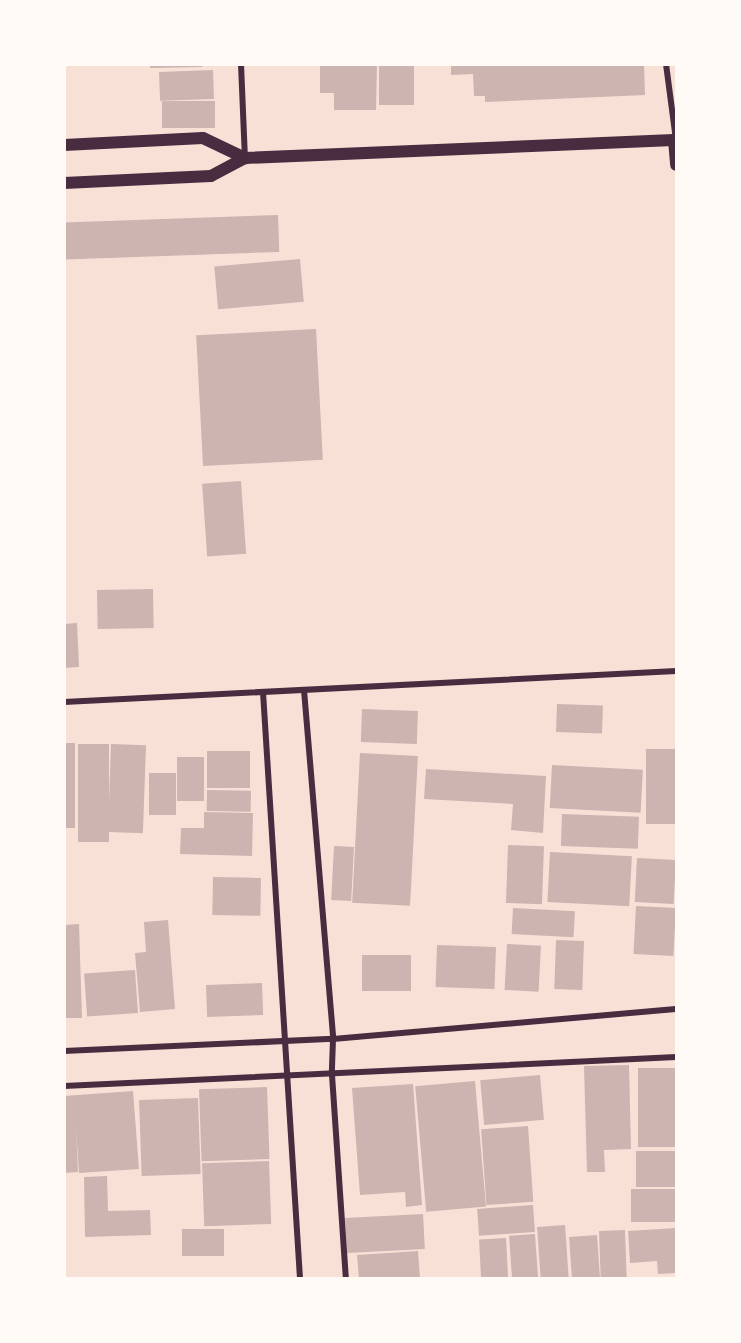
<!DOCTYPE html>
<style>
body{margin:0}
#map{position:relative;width:741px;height:1343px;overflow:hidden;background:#f7e1d7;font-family:Mulish,sans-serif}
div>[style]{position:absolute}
.building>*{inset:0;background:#ccb4b1;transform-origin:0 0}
.minor>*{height:6px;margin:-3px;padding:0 3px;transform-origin:3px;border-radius:3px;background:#4a2c40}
.secondary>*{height:12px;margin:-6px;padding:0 6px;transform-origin:6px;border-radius:6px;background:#4a2c40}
span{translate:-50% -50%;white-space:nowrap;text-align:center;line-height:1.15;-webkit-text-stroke:6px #fffaf5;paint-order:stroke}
.frame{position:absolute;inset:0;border:66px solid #fffaf5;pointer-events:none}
</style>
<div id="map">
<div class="building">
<div style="clip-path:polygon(150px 64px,202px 64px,202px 67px,150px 68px)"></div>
<div style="clip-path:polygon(320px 64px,377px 64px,376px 110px,334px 110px,334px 93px,320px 93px)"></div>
<div style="left:379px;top:64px;width:35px;height:41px"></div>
<div style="clip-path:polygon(451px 64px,644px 64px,645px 95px,485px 102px,485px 96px,474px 96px,473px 74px,451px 75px)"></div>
<div style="left:213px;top:70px;width:29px;height:54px;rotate:88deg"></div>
<div style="left:162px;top:101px;width:53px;height:27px"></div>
<div style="left:278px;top:215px;width:37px;height:214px;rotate:88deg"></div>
<div style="left:300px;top:259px;width:43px;height:86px;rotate:85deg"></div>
<div style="left:316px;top:329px;width:131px;height:120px;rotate:87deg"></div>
<div style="left:241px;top:481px;width:73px;height:39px;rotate:86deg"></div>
<div style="left:153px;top:589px;width:39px;height:56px;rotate:89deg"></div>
<div style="clip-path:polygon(77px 623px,79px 667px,64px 668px,64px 624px)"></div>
<div style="left:557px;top:704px;width:46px;height:28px;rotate:2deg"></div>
<div style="left:362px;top:709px;width:56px;height:33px;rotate:2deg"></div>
<div style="left:64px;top:743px;width:11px;height:85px"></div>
<div style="left:78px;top:744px;width:31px;height:98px"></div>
<div style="left:111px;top:744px;width:35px;height:88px;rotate:2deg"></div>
<div style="left:646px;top:749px;width:30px;height:75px"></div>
<div style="left:207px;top:751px;width:43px;height:37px"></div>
<div style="left:360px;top:753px;width:58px;height:150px;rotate:3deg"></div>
<div style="left:177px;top:757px;width:27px;height:44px"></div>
<div style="left:552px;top:765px;width:91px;height:43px;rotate:3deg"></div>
<div style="clip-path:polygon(426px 769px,546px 776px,543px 833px,511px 830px,513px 804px,424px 799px)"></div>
<div style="left:149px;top:773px;width:27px;height:42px"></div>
<div style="left:207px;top:790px;width:44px;height:21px;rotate:1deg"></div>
<div style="clip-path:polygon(204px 812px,253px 813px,252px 856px,180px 854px,181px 828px,204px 828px)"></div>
<div style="left:562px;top:814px;width:77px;height:32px;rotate:2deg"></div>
<div style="left:508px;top:845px;width:36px;height:58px;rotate:2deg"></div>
<div style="left:334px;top:846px;width:20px;height:54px;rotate:3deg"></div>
<div style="left:550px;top:852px;width:82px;height:50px;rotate:3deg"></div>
<div style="left:637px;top:858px;width:39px;height:44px;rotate:3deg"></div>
<div style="left:213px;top:877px;width:48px;height:38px;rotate:1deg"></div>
<div style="left:636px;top:906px;width:40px;height:48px;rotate:3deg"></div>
<div style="left:513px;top:908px;width:62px;height:26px;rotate:3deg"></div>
<div style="clip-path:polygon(168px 920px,175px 1009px,140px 1012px,135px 953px,146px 952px,144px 922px)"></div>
<div style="clip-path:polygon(79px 924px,82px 1018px,64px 1018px,64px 925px)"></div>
<div style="left:556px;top:940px;width:28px;height:49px;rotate:2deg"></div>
<div style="left:507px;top:944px;width:34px;height:46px;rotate:3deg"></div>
<div style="left:437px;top:945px;width:59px;height:42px;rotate:2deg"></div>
<div style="left:362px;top:955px;width:49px;height:36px"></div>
<div style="left:135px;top:970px;width:43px;height:51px;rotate:86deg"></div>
<div style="left:262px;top:983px;width:32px;height:56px;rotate:88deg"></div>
<div style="clip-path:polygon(629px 1065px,631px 1149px,604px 1150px,605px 1172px,587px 1172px,584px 1066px)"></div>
<div style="left:676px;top:1068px;width:79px;height:38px;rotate:90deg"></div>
<div style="left:540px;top:1075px;width:45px;height:60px;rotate:85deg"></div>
<div style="left:475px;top:1081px;width:126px;height:60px;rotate:85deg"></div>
<div style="clip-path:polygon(413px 1084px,422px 1205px,406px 1207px,405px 1192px,360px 1195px,352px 1088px)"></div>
<div style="left:267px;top:1087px;width:72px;height:68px;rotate:88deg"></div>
<div style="clip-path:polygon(133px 1091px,139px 1169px,79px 1173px,76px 1129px,78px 1172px,64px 1173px,64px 1096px)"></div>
<div style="left:198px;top:1098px;width:76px;height:59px;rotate:88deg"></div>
<div style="left:528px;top:1126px;width:76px;height:47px;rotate:86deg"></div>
<div style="left:676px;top:1151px;width:36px;height:40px;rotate:90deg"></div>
<div style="left:269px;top:1161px;width:63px;height:67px;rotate:88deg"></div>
<div style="clip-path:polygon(107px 1176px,108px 1211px,150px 1210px,151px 1235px,85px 1237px,84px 1177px)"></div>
<div style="left:676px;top:1189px;width:33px;height:45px;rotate:90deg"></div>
<div style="left:533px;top:1205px;width:27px;height:56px;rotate:86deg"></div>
<div style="left:423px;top:1214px;width:35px;height:78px;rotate:87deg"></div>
<div style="left:565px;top:1225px;width:53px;height:28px;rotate:86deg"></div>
<div style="clip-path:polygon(676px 1228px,676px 1273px,658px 1274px,657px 1261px,630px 1263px,628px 1231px)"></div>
<div style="left:224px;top:1229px;width:27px;height:42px;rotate:90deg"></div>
<div style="left:625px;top:1230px;width:48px;height:26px;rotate:88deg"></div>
<div style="left:535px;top:1234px;width:44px;height:26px;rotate:86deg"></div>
<div style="left:597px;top:1235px;width:43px;height:28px;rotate:86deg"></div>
<div style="left:506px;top:1238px;width:40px;height:27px;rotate:87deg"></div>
<div style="clip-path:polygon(418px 1251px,420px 1278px,359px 1278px,357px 1255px)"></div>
</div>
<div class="minor">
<div style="left:241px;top:64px;width:94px;rotate:87.6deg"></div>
<div style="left:666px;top:64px;width:77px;rotate:82.5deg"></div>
<div style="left:304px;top:690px;width:350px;rotate:85.2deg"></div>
<div style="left:333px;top:1039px;width:36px;rotate:92deg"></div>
<div style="left:332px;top:1075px;width:203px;rotate:86.1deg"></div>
<div style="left:263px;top:692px;width:587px;rotate:86.39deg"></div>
<div style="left:64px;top:702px;width:613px;rotate:-2.9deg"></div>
<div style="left:64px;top:1051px;width:269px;rotate:-2.6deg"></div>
<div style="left:333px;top:1039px;width:344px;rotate:-5deg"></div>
<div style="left:64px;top:1086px;width:613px;rotate:-2.71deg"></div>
</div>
<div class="secondary">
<div style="left:64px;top:145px;width:139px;rotate:-2.9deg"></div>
<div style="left:203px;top:138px;width:47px;rotate:25.5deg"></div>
<div style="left:64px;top:183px;width:147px;rotate:-2.7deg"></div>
<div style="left:211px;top:176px;width:38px;rotate:-28deg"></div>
<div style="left:245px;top:158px;width:429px;rotate:-2.4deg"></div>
<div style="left:674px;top:140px;width:25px;rotate:85deg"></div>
</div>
<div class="frame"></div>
</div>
